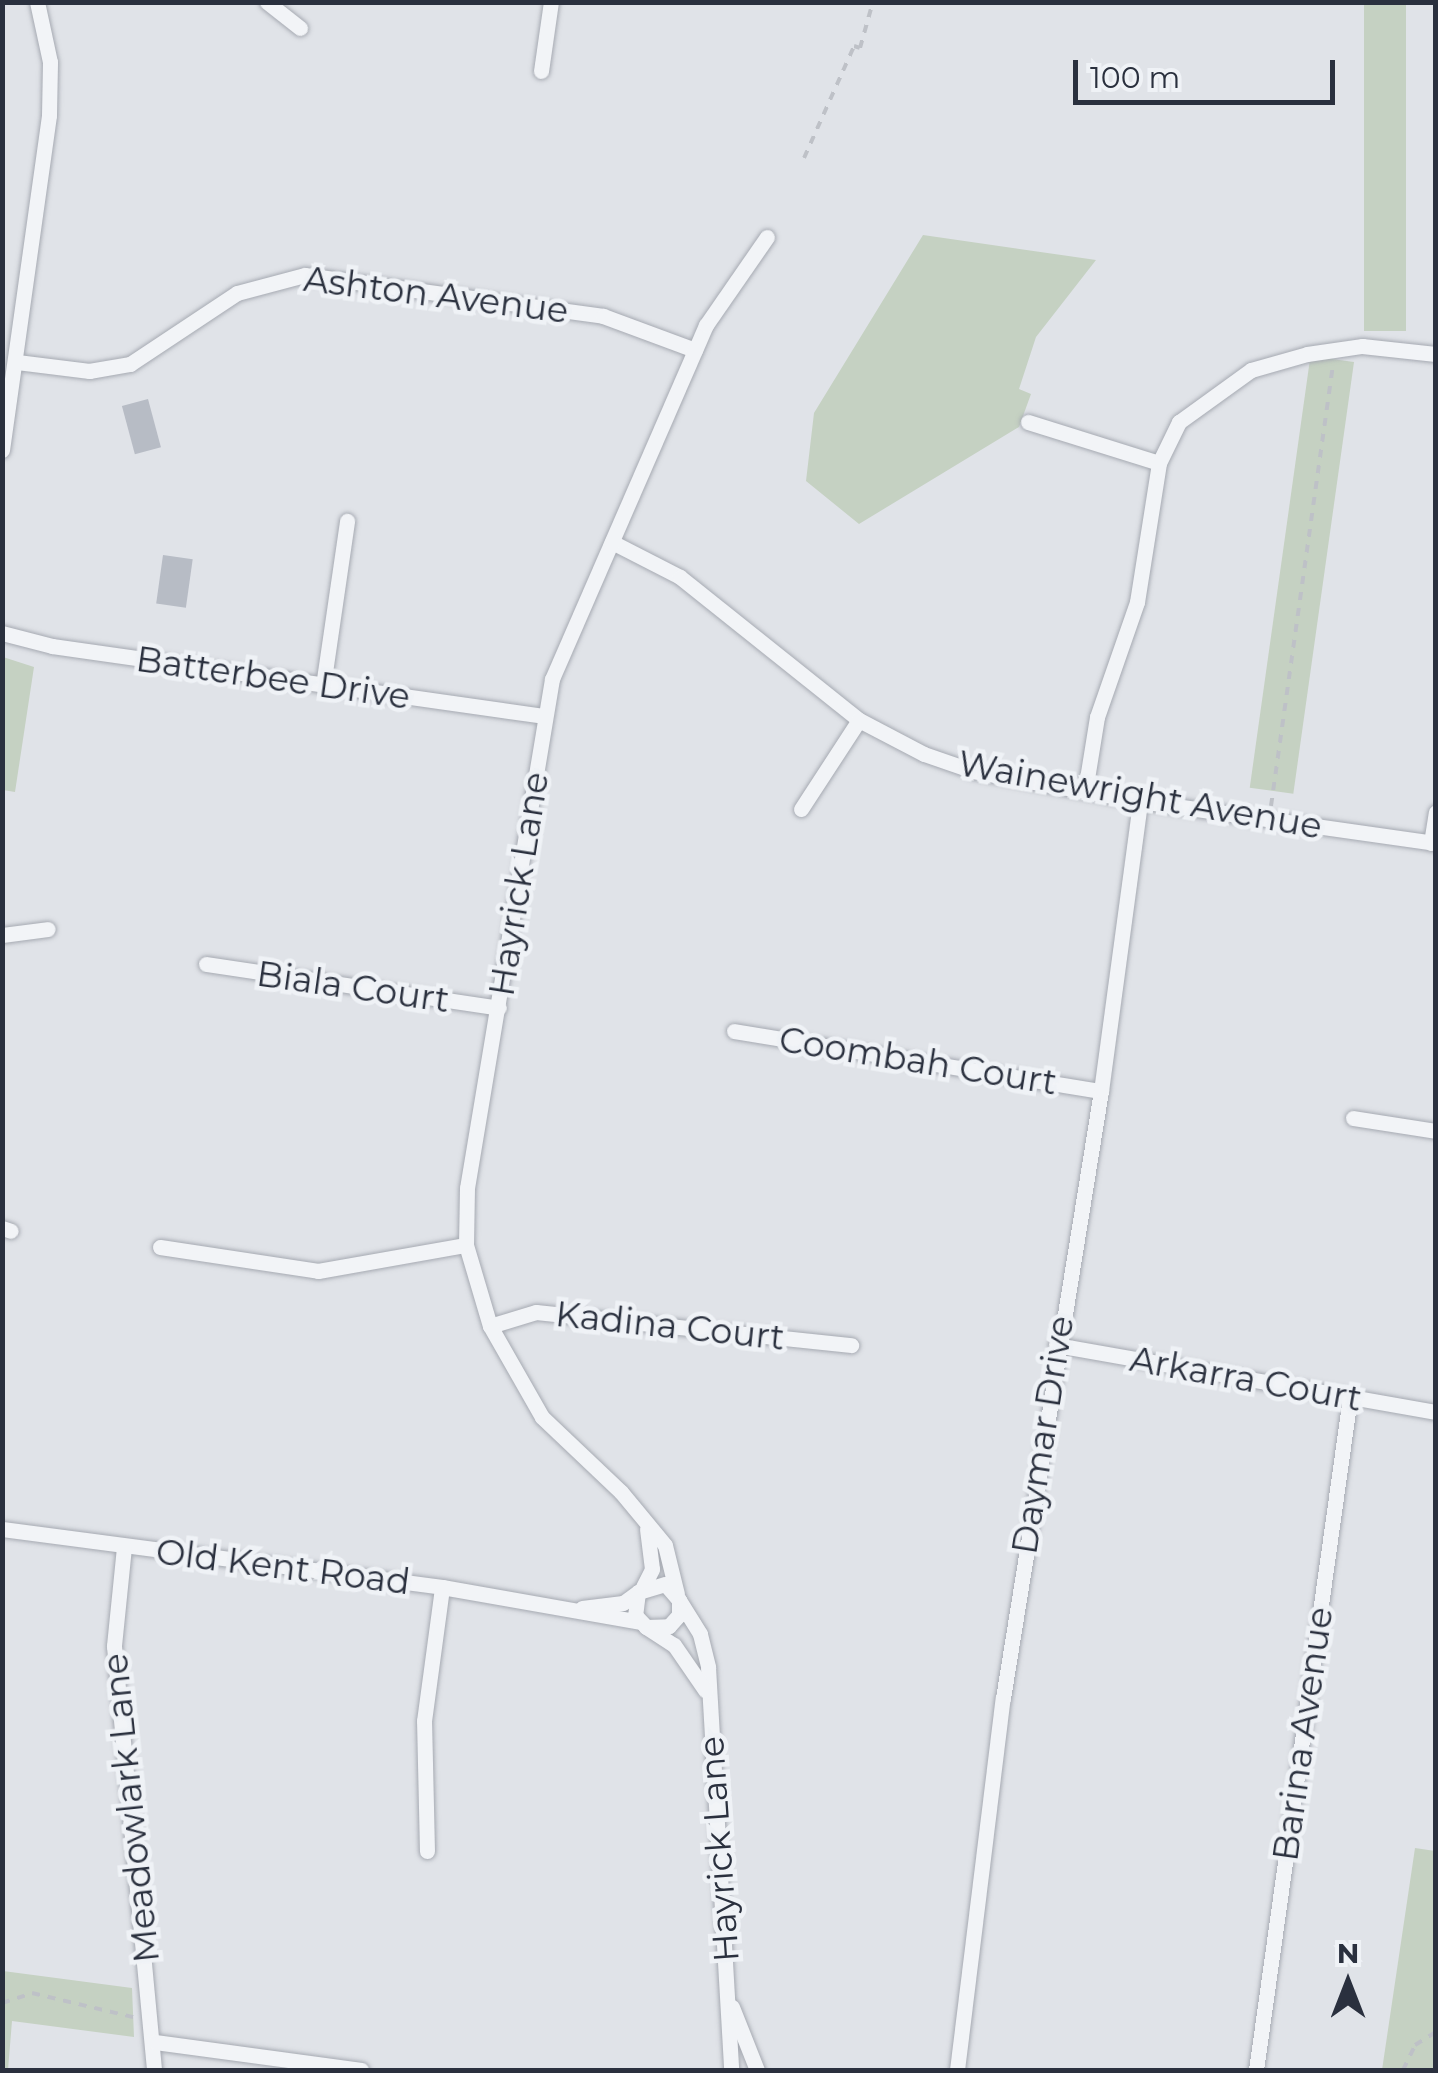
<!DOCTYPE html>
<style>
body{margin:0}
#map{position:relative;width:1438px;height:2073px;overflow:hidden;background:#e0e3e8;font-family:Montserrat,sans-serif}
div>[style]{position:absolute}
.green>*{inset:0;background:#c5d1c2;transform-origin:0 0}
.building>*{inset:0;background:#b7bcc5;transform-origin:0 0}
.path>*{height:4px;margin-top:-2px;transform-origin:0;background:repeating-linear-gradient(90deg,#bec1c7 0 8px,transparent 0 16px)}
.roads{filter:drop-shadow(0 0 2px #a6aab2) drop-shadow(0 0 2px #a6aab2)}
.street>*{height:15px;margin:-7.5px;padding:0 7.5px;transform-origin:7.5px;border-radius:7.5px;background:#f2f4f7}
span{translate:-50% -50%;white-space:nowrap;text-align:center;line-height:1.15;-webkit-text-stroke:9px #eff2f6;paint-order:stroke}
.street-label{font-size:35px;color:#2a303e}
.frame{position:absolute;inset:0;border:5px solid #2a303e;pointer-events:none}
.north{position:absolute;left:1298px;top:1933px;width:100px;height:100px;-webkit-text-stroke:8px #eff2f6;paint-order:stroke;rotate:0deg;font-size:28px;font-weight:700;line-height:40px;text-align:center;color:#2a303e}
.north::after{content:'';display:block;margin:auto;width:35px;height:45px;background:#2a303e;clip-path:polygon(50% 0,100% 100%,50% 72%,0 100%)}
.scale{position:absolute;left:1073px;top:60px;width:262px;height:45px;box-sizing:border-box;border:5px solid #2a303e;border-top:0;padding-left:12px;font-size:30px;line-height:35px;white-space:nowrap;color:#2a303e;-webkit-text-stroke:8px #eff2f6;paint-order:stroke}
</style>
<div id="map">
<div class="green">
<div style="left:1364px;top:3px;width:42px;height:328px"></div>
<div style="clip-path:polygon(923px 235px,1096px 260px,1036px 337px,1019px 389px,1031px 394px,1019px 427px,859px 524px,806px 481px,814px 413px)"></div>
<div style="left:1354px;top:362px;width:436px;height:44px;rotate:98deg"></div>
<div style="clip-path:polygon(3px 657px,34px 667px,15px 792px,3px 790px)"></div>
<div style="clip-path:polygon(1415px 1848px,1435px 1851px,1435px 2070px,1382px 2070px)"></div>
<div style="clip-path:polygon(3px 1971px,132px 1988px,134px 2037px,12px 2021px,8px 2070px,3px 2070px)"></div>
</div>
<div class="building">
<div style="left:148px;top:399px;width:50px;height:27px;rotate:75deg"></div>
<div style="left:163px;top:555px;width:30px;height:49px;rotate:8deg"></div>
</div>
<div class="path">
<div style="left:804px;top:158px;width:123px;rotate:-65.9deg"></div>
<div style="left:854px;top:46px;width:6px;rotate:18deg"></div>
<div style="left:860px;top:48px;width:45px;rotate:-74.4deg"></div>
<div style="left:1271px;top:806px;width:445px;rotate:-82deg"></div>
<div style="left:2px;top:2003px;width:32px;rotate:-18deg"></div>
<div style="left:32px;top:1993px;width:104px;rotate:13.4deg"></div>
<div style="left:1403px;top:2070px;width:28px;rotate:-64deg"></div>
<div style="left:1415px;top:2045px;width:25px;rotate:-32deg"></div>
</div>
<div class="roads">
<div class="street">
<div style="left:267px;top:2px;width:42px;rotate:38.2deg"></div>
<div style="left:541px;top:71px;width:70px;rotate:-81.8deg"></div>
<div style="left:17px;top:362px;width:73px;rotate:7.1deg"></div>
<div style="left:89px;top:371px;width:42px;rotate:-9.7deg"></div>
<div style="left:130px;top:364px;width:128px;rotate:-33.6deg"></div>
<div style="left:237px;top:293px;width:70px;rotate:-14.8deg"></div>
<div style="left:305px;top:275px;width:301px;rotate:7.8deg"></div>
<div style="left:603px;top:316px;width:98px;rotate:20.3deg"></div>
<div style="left:1028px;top:422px;width:137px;rotate:17.4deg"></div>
<div style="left:2px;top:450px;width:338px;rotate:-82deg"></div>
<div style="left:49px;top:115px;width:53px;rotate:-88.9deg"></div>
<div style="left:50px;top:62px;width:61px;rotate:-102.2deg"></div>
<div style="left:612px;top:542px;width:76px;rotate:27.2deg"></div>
<div style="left:680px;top:577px;width:229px;rotate:38.6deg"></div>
<div style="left:859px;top:720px;width:73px;rotate:27.6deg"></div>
<div style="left:924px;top:754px;width:52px;rotate:19.1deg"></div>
<div style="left:973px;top:771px;width:170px;rotate:10.2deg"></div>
<div style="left:1140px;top:801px;width:299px;rotate:8.1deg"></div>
<div style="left:2px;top:633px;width:52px;rotate:14.6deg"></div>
<div style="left:52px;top:646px;width:498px;rotate:8.1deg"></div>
<div style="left:323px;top:686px;width:167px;rotate:-81.7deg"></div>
<div style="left:1085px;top:791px;width:75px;rotate:-80.8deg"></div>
<div style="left:1097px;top:717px;width:122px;rotate:-70.8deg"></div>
<div style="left:1137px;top:602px;width:141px;rotate:-81deg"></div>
<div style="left:1159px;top:463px;width:46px;rotate:-64deg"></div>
<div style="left:1179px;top:422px;width:89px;rotate:-35.8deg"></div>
<div style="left:1251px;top:370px;width:58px;rotate:-15.9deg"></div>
<div style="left:1307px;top:354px;width:56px;rotate:-8.3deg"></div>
<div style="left:1362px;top:346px;width:74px;rotate:6.2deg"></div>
<div style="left:801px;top:809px;width:106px;rotate:-56.9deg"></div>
<div style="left:1431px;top:843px;width:31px;rotate:-81deg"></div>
<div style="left:2px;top:935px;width:46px;rotate:-7.4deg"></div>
<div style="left:206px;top:964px;width:296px;rotate:8.5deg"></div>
<div style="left:734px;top:1031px;width:372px;rotate:9.3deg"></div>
<div style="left:1353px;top:1118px;width:84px;rotate:8.9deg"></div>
<div style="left:2px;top:1228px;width:9px;rotate:18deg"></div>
<div style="left:160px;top:1247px;width:160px;rotate:8.6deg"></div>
<div style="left:318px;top:1271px;width:150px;rotate:-10deg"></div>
<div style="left:490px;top:1326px;width:48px;rotate:-16.9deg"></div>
<div style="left:536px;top:1312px;width:317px;rotate:6deg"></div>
<div style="left:1056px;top:1345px;width:386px;rotate:10deg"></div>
<div style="left:2px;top:1529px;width:444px;rotate:7.5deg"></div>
<div style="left:442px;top:1587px;width:201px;rotate:10deg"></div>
<div style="left:124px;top:1547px;width:100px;rotate:95.8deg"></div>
<div style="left:114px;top:1646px;width:426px;rotate:84.6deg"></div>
<div style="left:643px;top:1587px;width:20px;rotate:-63deg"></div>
<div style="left:652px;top:1569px;width:40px;rotate:-97.1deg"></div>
<div style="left:677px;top:1594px;width:50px;rotate:-103.8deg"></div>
<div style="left:665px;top:1545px;width:69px;rotate:-129.7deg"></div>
<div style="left:621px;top:1492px;width:109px;rotate:-136.5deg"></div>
<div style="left:542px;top:1417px;width:105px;rotate:-119.7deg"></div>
<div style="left:490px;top:1326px;width:84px;rotate:-106.5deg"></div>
<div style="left:466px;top:1245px;width:57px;rotate:-89deg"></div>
<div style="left:467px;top:1188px;width:516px;rotate:-80.52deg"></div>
<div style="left:552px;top:679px;width:386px;rotate:-66.5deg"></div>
<div style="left:706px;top:325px;width:107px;rotate:-55.3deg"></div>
<div style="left:679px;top:1600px;width:40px;rotate:58deg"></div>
<div style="left:700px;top:1634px;width:34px;rotate:76deg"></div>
<div style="left:708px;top:1667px;width:404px;rotate:86.7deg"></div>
<div style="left:582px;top:1608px;width:41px;rotate:-7deg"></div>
<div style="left:623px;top:1603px;width:19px;rotate:-36deg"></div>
<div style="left:646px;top:1627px;width:23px;rotate:-2deg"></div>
<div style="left:669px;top:1626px;width:15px;rotate:-48deg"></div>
<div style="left:679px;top:1615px;width:15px;rotate:-90deg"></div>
<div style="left:679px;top:1600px;width:21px;rotate:-131deg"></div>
<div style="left:665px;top:1584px;width:28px;rotate:163deg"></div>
<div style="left:638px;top:1592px;width:23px;rotate:97deg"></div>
<div style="left:635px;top:1615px;width:16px;rotate:47deg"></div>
<div style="left:646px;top:1627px;width:33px;rotate:33deg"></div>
<div style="left:674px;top:1645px;width:55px;rotate:55.4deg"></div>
<div style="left:427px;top:1851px;width:130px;rotate:-91.3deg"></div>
<div style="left:424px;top:1721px;width:135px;rotate:-82.3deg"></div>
<div style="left:732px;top:2007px;width:68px;rotate:68.4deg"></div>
<div style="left:155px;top:2042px;width:208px;rotate:7.7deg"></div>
<div style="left:957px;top:2070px;width:375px;rotate:-83deg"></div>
<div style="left:1003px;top:1698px;width:615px;rotate:-80.83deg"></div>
<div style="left:1101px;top:1091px;width:293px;rotate:-82.3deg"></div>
<div style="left:1256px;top:2070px;width:680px;rotate:-82.05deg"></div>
</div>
</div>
<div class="street-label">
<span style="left:436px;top:295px;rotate:7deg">Ashton Avenue</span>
<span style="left:273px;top:678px;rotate:8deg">Batterbee Drive</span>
<span style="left:1140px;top:795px;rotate:10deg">Wainewright Avenue</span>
<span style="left:519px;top:884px;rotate:-81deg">Hayrick Lane</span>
<span style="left:353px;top:987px;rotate:8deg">Biala Court</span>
<span style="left:918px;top:1061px;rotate:9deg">Coombah Court</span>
<span style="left:670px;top:1326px;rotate:6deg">Kadina Court</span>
<span style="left:1246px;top:1379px;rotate:10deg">Arkarra Court</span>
<span style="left:1043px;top:1435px;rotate:-81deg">Daymar Drive</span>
<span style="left:283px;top:1567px;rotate:7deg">Old Kent Road</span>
<span style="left:1303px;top:1734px;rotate:-82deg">Barina Avenue</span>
<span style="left:131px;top:1808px;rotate:-96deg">Meadowlark Lane</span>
<span style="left:719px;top:1849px;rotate:-94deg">Hayrick Lane</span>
</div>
<div class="frame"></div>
<div class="north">N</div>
<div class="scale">100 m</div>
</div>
